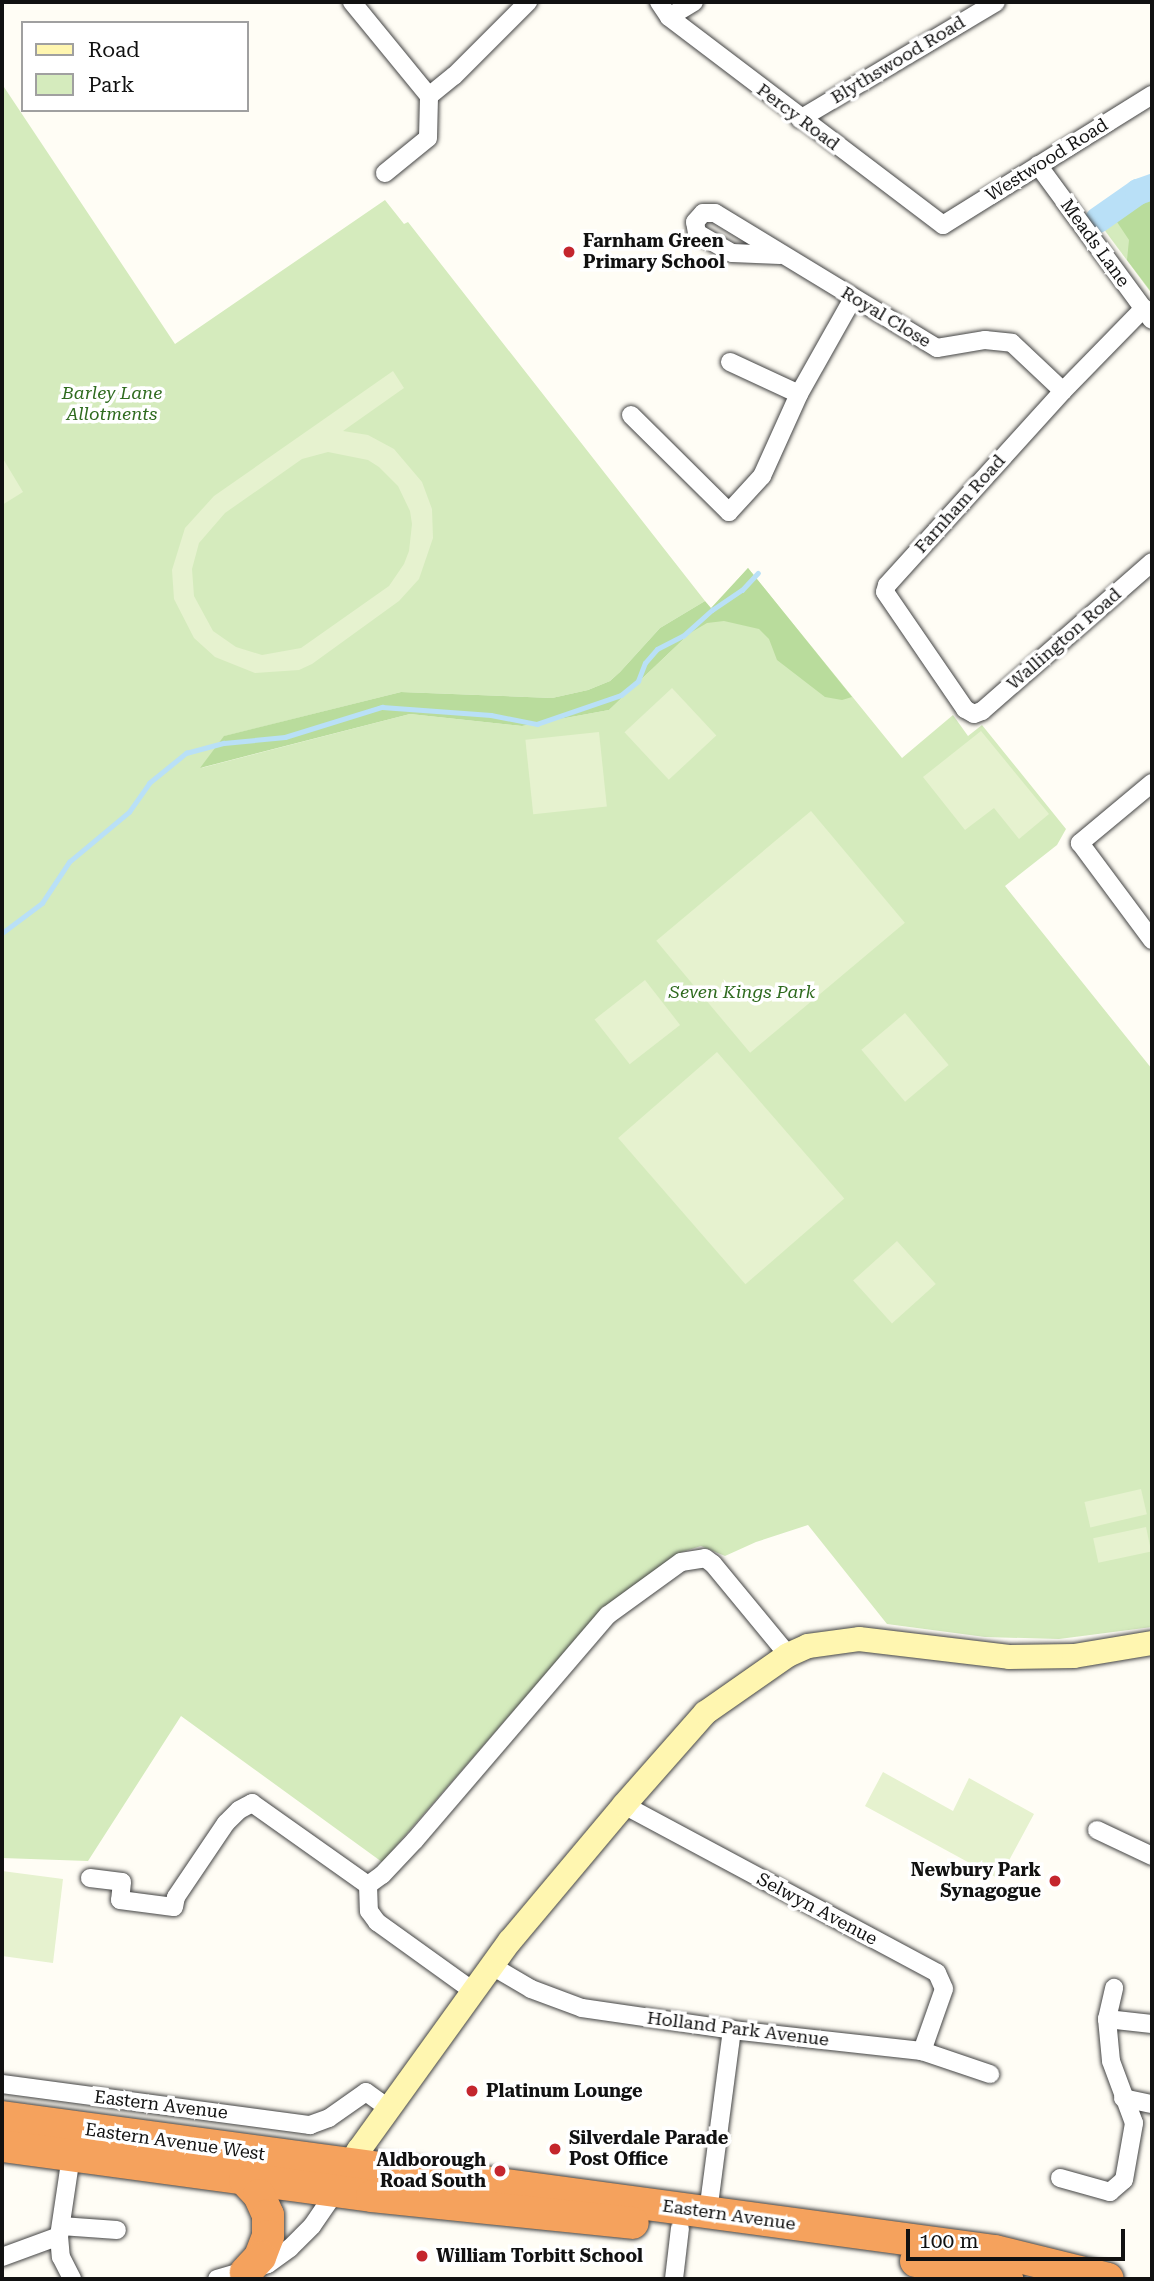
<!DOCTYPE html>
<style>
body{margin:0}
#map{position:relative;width:1154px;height:2281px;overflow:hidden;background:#fffdf5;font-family:"Roboto Serif",serif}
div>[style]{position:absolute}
.green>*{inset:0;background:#d5ebbd}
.forest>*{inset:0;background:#b9dc9c}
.pitch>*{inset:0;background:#e6f2cf;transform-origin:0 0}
.stream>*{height:4.5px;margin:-2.25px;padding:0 2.25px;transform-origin:2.25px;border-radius:2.25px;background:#b9e0f7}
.river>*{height:26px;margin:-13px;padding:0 13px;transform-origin:13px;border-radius:13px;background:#b9e0f7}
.roads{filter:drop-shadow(0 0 2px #444) drop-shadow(0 0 2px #444)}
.street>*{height:18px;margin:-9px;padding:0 9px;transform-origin:9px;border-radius:9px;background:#fff}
.secondary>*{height:24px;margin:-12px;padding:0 12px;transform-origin:12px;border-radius:12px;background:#fff6b0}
.highway>*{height:32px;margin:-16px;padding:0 16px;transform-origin:16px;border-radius:16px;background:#f5a25d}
.dots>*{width:19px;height:19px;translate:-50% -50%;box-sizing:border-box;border:4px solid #fff;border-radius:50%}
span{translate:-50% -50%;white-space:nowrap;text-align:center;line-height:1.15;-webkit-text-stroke:7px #fff;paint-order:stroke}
.street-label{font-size:18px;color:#111}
.poi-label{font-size:18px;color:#111;font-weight:700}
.left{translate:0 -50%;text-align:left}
.right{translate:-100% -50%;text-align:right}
.park-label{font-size:18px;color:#2f6b1f;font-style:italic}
.frame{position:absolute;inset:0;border:4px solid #111;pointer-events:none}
.legend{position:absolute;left:21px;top:21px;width:228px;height:91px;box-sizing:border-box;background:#fff;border:2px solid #a0a0a0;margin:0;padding:9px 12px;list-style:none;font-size:21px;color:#111}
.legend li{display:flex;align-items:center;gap:14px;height:35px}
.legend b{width:35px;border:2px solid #a0a0a0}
.scale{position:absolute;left:906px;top:2229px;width:219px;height:32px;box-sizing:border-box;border:4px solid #111;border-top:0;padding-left:9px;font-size:21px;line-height:24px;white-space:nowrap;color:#111;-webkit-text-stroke:5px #fff;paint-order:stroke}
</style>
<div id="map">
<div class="green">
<div style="clip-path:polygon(2px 84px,175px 344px,385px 200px,404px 224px,408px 222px,705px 601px,660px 628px,620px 672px,610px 681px,588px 690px,552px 698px,401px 692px,225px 736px,201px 768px,410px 714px,522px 726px,609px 710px,690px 633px,748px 568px,902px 758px,953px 715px,968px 736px,982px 725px,1066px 829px,1057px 845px,1005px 886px,1152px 1069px,1152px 1627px,1059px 1639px,985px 1637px,887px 1624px,808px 1525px,756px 1542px,725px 1556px,701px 1546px,682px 1552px,600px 1611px,382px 1862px,181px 1716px,88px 1861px,2px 1858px)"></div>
<div style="clip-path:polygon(1152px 189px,1152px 294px,1100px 224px)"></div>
</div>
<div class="forest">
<div style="clip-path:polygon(1152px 189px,1152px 293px,1127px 260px,1129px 240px,1113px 216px)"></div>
<div style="clip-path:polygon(748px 568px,852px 697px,842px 700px,825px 697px,777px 660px,769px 639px,759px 629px,724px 621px,707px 623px,690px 633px,609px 710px,522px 726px,410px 714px,200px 768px,224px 736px,401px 692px,552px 698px,588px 690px,610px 681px,620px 672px,660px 628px,705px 601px,711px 608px)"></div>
</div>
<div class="pitch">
<div style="clip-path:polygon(evenodd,393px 371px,404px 388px,343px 431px,368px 435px,394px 449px,422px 482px,432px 509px,433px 538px,419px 579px,399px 601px,312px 664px,299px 670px,255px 673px,215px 657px,194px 638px,174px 599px,172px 570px,185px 528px,214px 496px,393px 371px,328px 452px,368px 460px,379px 467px,398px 486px,410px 511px,412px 524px,409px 551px,404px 564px,389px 586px,301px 648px,262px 655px,236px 647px,213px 631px,194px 596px,192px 569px,199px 543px,225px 513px,302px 459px,328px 452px)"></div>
<div style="clip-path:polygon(2px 457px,23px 492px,2px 505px)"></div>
<div style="left:672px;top:688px;width:65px;height:65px;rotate:47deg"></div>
<div style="clip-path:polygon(981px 731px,1049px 814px,1019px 839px,994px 808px,965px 830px,923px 777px)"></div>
<div style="left:599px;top:732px;width:75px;height:74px;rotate:84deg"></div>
<div style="left:811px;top:811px;width:146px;height:202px;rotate:50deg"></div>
<div style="left:645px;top:980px;width:57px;height:64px;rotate:52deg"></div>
<div style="left:905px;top:1013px;width:68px;height:57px;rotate:50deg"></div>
<div style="left:717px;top:1052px;width:194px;height:131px;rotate:49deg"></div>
<div style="left:897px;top:1241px;width:58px;height:59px;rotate:48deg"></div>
<div style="left:1141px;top:1489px;width:26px;height:58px;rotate:77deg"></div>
<div style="left:1146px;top:1527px;width:25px;height:54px;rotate:78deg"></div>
<div style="clip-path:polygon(883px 1772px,953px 1811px,969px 1778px,1034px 1814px,999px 1879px,865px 1806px)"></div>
<div style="clip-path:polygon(2px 1871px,63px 1879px,53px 1963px,2px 1956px)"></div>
</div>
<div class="stream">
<div style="left:2px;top:933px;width:50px;rotate:-36.9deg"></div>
<div style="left:42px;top:903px;width:49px;rotate:-56.6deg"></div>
<div style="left:69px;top:862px;width:78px;rotate:-39.8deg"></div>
<div style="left:129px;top:812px;width:35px;rotate:-55deg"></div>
<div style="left:149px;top:783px;width:48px;rotate:-39deg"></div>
<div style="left:186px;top:753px;width:39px;rotate:-15deg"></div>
<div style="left:224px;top:743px;width:61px;rotate:-5.6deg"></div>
<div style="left:285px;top:737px;width:102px;rotate:-17.2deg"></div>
<div style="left:382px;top:707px;width:109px;rotate:4.2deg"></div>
<div style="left:491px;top:715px;width:47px;rotate:11.1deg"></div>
<div style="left:537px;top:724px;width:89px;rotate:-19deg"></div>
<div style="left:621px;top:695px;width:22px;rotate:-39deg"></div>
<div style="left:638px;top:681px;width:19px;rotate:-69deg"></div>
<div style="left:645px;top:663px;width:18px;rotate:-49deg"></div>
<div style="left:657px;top:649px;width:29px;rotate:-27deg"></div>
<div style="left:683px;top:636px;width:39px;rotate:-42deg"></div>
<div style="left:712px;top:610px;width:36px;rotate:-34deg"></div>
<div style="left:742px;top:590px;width:23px;rotate:-47deg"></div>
</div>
<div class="river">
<div style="left:1098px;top:220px;width:49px;rotate:-35deg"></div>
<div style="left:1138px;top:192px;width:15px;rotate:-20deg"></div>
</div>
<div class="roads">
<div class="street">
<div style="left:352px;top:2px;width:122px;rotate:50.7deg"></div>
<div style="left:429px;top:96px;width:32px;rotate:-39deg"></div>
<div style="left:454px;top:76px;width:105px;rotate:-45deg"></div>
<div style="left:659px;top:2px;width:18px;rotate:56deg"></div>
<div style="left:669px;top:17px;width:344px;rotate:37.2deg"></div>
<div style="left:943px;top:225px;width:246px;rotate:-31.9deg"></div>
<div style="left:669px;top:17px;width:29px;rotate:-31deg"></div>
<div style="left:800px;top:119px;width:228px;rotate:-30.8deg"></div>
<div style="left:1038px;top:165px;width:192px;rotate:53.7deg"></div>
<div style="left:385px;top:173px;width:55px;rotate:-39.1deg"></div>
<div style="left:428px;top:138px;width:42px;rotate:-88.6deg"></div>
<div style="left:780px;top:255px;width:48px;rotate:-177.6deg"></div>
<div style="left:732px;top:253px;width:40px;rotate:-150.3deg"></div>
<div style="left:697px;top:233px;width:11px;rotate:-100deg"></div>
<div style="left:695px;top:222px;width:12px;rotate:-48deg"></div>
<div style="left:703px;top:213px;width:12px"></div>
<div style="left:715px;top:213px;width:260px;rotate:31.3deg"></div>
<div style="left:937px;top:348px;width:49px;rotate:-9.5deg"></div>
<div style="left:985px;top:340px;width:27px;rotate:6deg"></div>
<div style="left:1012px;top:343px;width:70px;rotate:43.3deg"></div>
<div style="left:1144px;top:308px;width:116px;rotate:134.3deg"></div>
<div style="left:1063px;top:391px;width:262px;rotate:132.2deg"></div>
<div style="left:887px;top:585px;width:7px;rotate:106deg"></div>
<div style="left:885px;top:592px;width:142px;rotate:55.6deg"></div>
<div style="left:965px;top:709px;width:10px;rotate:29deg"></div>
<div style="left:974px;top:714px;width:9px;rotate:-21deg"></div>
<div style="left:982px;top:711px;width:226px;rotate:-41.2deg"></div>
<div style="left:730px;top:362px;width:76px;rotate:24.9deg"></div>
<div style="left:631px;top:415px;width:138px;rotate:44.7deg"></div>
<div style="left:729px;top:512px;width:49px;rotate:-47.5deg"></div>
<div style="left:762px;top:476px;width:90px;rotate:-65.7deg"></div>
<div style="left:799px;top:394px;width:110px;rotate:-60.6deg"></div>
<div style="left:1152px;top:783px;width:94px;rotate:140.2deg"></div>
<div style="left:1080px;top:843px;width:121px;rotate:53.4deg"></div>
<div style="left:624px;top:1805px;width:355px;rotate:28.2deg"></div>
<div style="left:937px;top:1973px;width:17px;rotate:66deg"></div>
<div style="left:944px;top:1989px;width:66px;rotate:109.5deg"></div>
<div style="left:1097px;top:1830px;width:61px;rotate:25.3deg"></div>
<div style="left:90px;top:1878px;width:32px;rotate:7deg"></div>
<div style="left:122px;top:1882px;width:18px;rotate:96deg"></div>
<div style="left:120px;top:1900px;width:54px;rotate:7.4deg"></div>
<div style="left:174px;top:1907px;width:10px;rotate:-79deg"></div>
<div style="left:176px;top:1897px;width:89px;rotate:-56deg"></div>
<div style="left:226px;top:1823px;width:18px;rotate:-45deg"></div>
<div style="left:239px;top:1810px;width:15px;rotate:-28deg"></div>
<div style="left:252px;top:1803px;width:142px;rotate:35.3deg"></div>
<div style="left:368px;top:1885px;width:17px;rotate:-36deg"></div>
<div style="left:382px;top:1875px;width:48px;rotate:-46.7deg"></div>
<div style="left:415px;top:1840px;width:296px;rotate:-49.4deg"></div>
<div style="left:608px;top:1615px;width:90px;rotate:-36deg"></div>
<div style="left:681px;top:1562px;width:24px;rotate:-9deg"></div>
<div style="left:705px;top:1558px;width:10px;rotate:37deg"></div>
<div style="left:713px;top:1564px;width:118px;rotate:50.5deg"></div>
<div style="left:368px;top:1885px;width:26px;rotate:88deg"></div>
<div style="left:369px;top:1911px;width:14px;rotate:54deg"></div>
<div style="left:377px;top:1922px;width:118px;rotate:35.7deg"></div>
<div style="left:492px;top:1966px;width:45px;rotate:30.5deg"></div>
<div style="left:531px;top:1989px;width:54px;rotate:20.4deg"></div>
<div style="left:582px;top:2008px;width:152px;rotate:8.3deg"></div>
<div style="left:732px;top:2030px;width:191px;rotate:6.3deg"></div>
<div style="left:922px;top:2051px;width:72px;rotate:18.7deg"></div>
<div style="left:1107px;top:2019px;width:45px;rotate:6.3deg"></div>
<div style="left:2px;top:2084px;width:311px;rotate:7.6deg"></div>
<div style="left:310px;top:2125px;width:20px;rotate:-20deg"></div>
<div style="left:329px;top:2118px;width:45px;rotate:-35.1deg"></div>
<div style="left:366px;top:2092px;width:29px;rotate:36deg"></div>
<div style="left:1123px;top:2098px;width:30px;rotate:12deg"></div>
<div style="left:71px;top:2156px;width:81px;rotate:98.5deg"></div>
<div style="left:59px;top:2236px;width:21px;rotate:85deg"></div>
<div style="left:61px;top:2257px;width:25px;rotate:63deg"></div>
<div style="left:1060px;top:2178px;width:52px;rotate:15.6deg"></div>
<div style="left:1110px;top:2192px;width:18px;rotate:-41deg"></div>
<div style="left:1124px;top:2180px;width:58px;rotate:-80deg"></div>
<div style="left:1134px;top:2123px;width:66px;rotate:-110.4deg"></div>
<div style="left:1111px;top:2061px;width:42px;rotate:-95.4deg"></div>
<div style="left:1107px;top:2019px;width:32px;rotate:-77deg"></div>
<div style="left:708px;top:2212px;width:184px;rotate:-82.5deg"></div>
<div style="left:61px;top:2226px;width:56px;rotate:4.1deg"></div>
<div style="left:2px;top:2257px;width:61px;rotate:-20.2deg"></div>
<div style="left:217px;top:2279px;width:53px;rotate:-16.4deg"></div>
<div style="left:268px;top:2264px;width:27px;rotate:-36deg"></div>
<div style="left:290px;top:2248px;width:31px;rotate:-45deg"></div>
<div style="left:312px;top:2226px;width:42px;rotate:-55.6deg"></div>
<div style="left:674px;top:2279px;width:51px;rotate:-83.3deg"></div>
</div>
<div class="secondary">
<div style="left:342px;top:2178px;width:33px;rotate:-59deg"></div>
<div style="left:359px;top:2150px;width:258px;rotate:-54.2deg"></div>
<div style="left:510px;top:1941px;width:177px;rotate:-50deg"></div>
<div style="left:624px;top:1805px;width:123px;rotate:-48.6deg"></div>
<div style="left:705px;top:1713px;width:101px;rotate:-34.9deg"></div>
<div style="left:788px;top:1655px;width:22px;rotate:-24deg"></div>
<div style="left:808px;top:1646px;width:51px;rotate:-7.8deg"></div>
<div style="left:859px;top:1639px;width:151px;rotate:6.8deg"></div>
<div style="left:1009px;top:1657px;width:65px;rotate:-0.9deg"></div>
<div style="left:1074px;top:1656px;width:79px;rotate:-9.5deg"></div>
</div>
<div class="highway">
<div style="left:2px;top:2117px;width:1002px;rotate:7.69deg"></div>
<div style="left:995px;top:2251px;width:116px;rotate:13.9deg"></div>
<div style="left:2px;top:2146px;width:373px;rotate:7.7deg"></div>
<div style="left:372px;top:2196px;width:262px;rotate:5.9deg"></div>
<div style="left:245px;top:2180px;width:21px;rotate:47deg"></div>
<div style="left:259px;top:2195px;width:22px;rotate:66deg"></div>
<div style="left:268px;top:2215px;width:21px;rotate:90deg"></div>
<div style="left:268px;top:2236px;width:22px;rotate:111deg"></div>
<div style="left:260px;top:2257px;width:21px;rotate:133deg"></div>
<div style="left:916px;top:2261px;width:93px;rotate:11.2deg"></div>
</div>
</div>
<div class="dots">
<div style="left:569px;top:252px;background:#c4262e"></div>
<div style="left:1055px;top:1881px;background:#c4262e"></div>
<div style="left:472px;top:2091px;background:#c4262e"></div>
<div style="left:555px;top:2149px;background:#c4262e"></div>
<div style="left:500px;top:2171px;background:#c4262e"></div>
<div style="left:422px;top:2256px;background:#c4262e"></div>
</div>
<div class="street-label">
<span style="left:898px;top:60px;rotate:-31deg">Blythswood Road</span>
<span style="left:798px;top:117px;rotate:37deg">Percy Road</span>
<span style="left:1047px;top:160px;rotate:-32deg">Westwood Road</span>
<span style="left:1095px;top:243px;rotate:54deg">Meads Lane</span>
<span style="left:886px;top:317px;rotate:31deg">Royal Close</span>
<span style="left:960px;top:504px;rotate:-48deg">Farnham Road</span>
<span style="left:1064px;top:639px;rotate:-41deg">Wallington Road</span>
<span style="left:817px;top:1909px;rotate:28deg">Selwyn Avenue</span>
<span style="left:738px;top:2029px;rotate:7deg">Holland Park Avenue</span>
<span style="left:161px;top:2105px;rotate:7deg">Eastern Avenue</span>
<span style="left:175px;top:2142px;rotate:8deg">Eastern Avenue West</span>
<span style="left:729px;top:2215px;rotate:8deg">Eastern Avenue</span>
</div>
<div class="poi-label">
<span class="left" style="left:583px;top:252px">Farnham Green<br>Primary School</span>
<span class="right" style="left:1041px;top:1881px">Newbury Park<br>Synagogue</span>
<span class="left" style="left:486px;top:2091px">Platinum Lounge</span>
<span class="left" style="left:569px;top:2149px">Silverdale Parade<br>Post Office</span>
<span class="right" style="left:486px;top:2171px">Aldborough<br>Road South</span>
<span class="left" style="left:436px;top:2256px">William Torbitt School</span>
</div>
<div class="park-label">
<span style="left:112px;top:404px">Barley Lane<br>Allotments</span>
<span style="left:742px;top:992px">Seven Kings Park</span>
</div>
<div class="frame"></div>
<ul class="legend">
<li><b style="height:9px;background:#fff6b0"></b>Road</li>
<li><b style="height:19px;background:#d5ebbd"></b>Park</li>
</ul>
<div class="scale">100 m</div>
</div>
